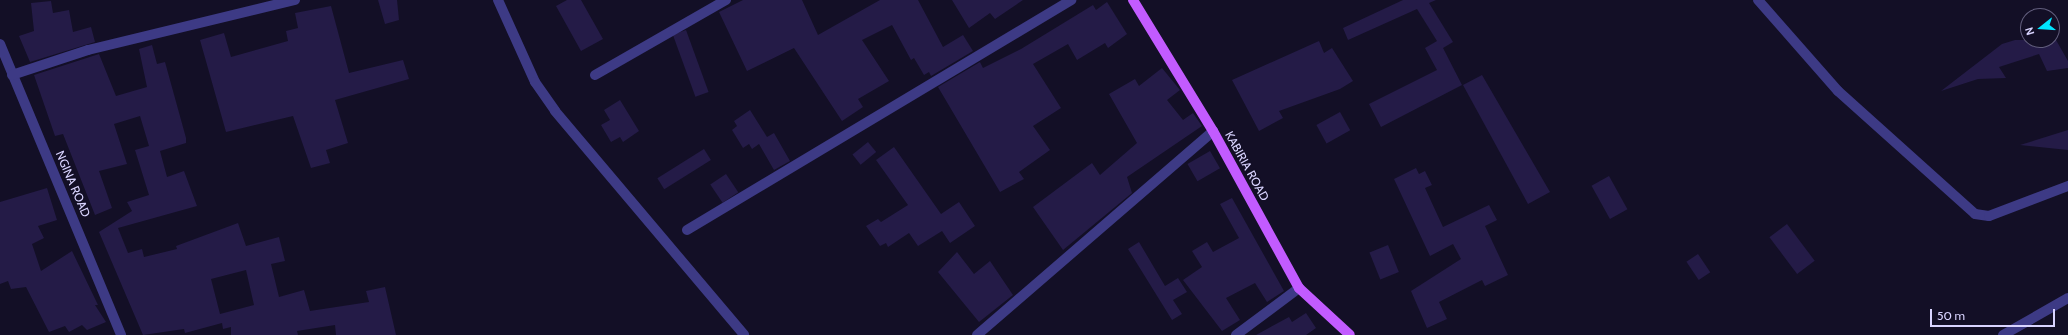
<!DOCTYPE html>
<style>
body{margin:0}
#map{position:relative;width:2068px;height:335px;overflow:hidden;background:#130f26;font-family:Cabin,sans-serif}
div>[style]{position:absolute}
.building>*{inset:0;background:#241b47;transform-origin:0 0}
.minor>*{height:10px;margin:-5px;padding:0 5px;transform-origin:5px;border-radius:5px;background:#3d3a85}
.major>*{height:10px;margin:-5px;padding:0 5px;transform-origin:5px;border-radius:5px;background:#c25bff}
span{translate:-50% -50%;white-space:nowrap;text-align:center;line-height:1.15;-webkit-text-stroke:3px #130f26;paint-order:stroke}
.street-label{font-size:12px;color:#d9d4ff}
.north{position:absolute;left:2020px;top:8px;width:40px;height:40px;box-sizing:border-box;background:#130f26;border:1px solid #625e7d;border-radius:50%;rotate:253deg;font-size:11px;font-weight:700;line-height:16px;text-align:center;color:#d9d4ff}
.north::after{content:'';display:block;margin:auto;width:14px;height:18px;background:#00e5ff;clip-path:polygon(50% 0,100% 100%,50% 72%,0 100%)}
.scale{position:absolute;left:1930px;top:309px;width:125px;height:18px;box-sizing:border-box;border:2px solid #d9d4ff;border-top:0;padding-left:5px;font-size:12px;line-height:14px;white-space:nowrap;color:#d9d4ff;-webkit-text-stroke:3px #130f26;paint-order:stroke}
</style>
<div id="map">
<div class="building">
<div style="clip-path:polygon(378px 0,397px 0,399px 20px,385px 24px)"></div>
<div style="clip-path:polygon(567px 0,581px 0,603px 39px,581px 51px,556px 6px)"></div>
<div style="clip-path:polygon(743px 0,802px 0,818px 35px,880px 0,918px 0,943px 47px,963px 35px,973px 51px,931px 76px,929px 72px,924px 75px,914px 58px,911px 60px,892px 25px,862px 40px,889px 81px,858px 99px,863px 107px,842px 121px,794px 48px,747px 71px,719px 12px)"></div>
<div style="clip-path:polygon(952px 0,1023px 0,995px 19px,990px 13px,969px 28px)"></div>
<div style="clip-path:polygon(1403px 0,1436px 0,1429px 3px,1453px 42px,1443px 48px,1462px 85px,1381px 127px,1369px 104px,1437px 70px,1425px 48px,1437px 41px,1417px 9px,1348px 40px,1343px 28px)"></div>
<div style="clip-path:polygon(51px 1px,53px 13px,69px 10px,73px 32px,91px 27px,95px 42px,30px 62px,19px 36px,34px 31px,31px 3px)"></div>
<div style="clip-path:polygon(1107px 2px,1127px 34px,1108px 48px,1105px 43px,1077px 60px,1068px 44px,1033px 64px,1061px 108px,1033px 126px,1050px 150px,1019px 172px,1024px 179px,1000px 192px,938px 87px,980px 62px,983px 68px,1021px 49px,1093px 5px,1096px 10px)"></div>
<div style="clip-path:polygon(331px 6px,349px 73px,403px 60px,409px 79px,335px 100px,348px 143px,326px 150px,330px 163px,311px 168px,293px 116px,226px 132px,200px 40px,224px 33px,231px 57px,288px 41px,286px 31px,298px 28px,295px 13px)"></div>
<div style="left:686px;top:30px;width:66px;height:14px;rotate:70deg"></div>
<div style="clip-path:polygon(2015px 40px,2056px 40px,2068px 61px,2068px 68px,2047px 71px,2039px 54px,1999px 67px,2006px 78px,1978px 79px,1941px 91px,2002px 44px)"></div>
<div style="clip-path:polygon(1319px 41px,1324px 53px,1332px 48px,1353px 81px,1340px 89px,1279px 111px,1283px 118px,1259px 131px,1232px 80px)"></div>
<div style="clip-path:polygon(evenodd,152px 45px,157px 64px,165px 62px,186px 138px,186px 143px,160px 151px,167px 177px,184px 171px,197px 206px,118px 228px,128px 253px,142px 249px,144px 257px,177px 249px,176px 246px,238px 223px,246px 246px,279px 237px,285px 261px,271px 264px,279px 297px,304px 290px,310px 311px,369px 302px,366px 291px,385px 287px,396px 335px,336px 335px,335px 325px,297px 331px,298px 335px,231px 335px,231px 327px,223px 329px,222px 323px,185px 333px,184px 329px,143px 335px,99px 232px,132px 211px,127px 202px,149px 195px,135px 150px,149px 146px,140px 116px,114px 124px,127px 164px,99px 171px,112px 208px,95px 215px,63px 134px,55px 136px,34px 75px,99px 54px,116px 96px,147px 87px,139px 49px,152px 45px,246px 270px,254px 305px,220px 314px,211px 279px,246px 270px)"></div>
<div style="clip-path:polygon(1162px 68px,1180px 90px,1167px 100px,1183px 120px,1193px 113px,1202px 126px,1127px 177px,1132px 193px,1063px 250px,1033px 207px,1092px 163px,1100px 175px,1137px 143px,1109px 94px,1135px 79px,1139px 86px)"></div>
<div style="clip-path:polygon(1482px 75px,1550px 192px,1528px 204px,1463px 85px)"></div>
<div style="clip-path:polygon(620px 100px,639px 131px,623px 142px,620px 137px,611px 142px,601px 125px,610px 120px,604px 110px)"></div>
<div style="clip-path:polygon(750px 110px,767px 137px,774px 133px,790px 161px,774px 170px,759px 144px,752px 149px,749px 144px,743px 148px,732px 130px,737px 126px,734px 121px)"></div>
<div style="left:1340px;top:112px;width:21px;height:27px;rotate:61deg"></div>
<div style="clip-path:polygon(2068px 130px,2068px 150px,2020px 145px)"></div>
<div style="left:868px;top:142px;width:13px;height:20px;rotate:51deg"></div>
<div style="clip-path:polygon(894px 147px,941px 214px,959px 202px,975px 226px,950px 243px,942px 231px,918px 246px,909px 233px,888px 247px,886px 243px,880px 246px,866px 226px,878px 219px,881px 222px,908px 205px,876px 160px)"></div>
<div style="left:704px;top:149px;width:13px;height:55px;rotate:58deg"></div>
<div style="left:1210px;top:151px;width:20px;height:26px;rotate:60deg"></div>
<div style="clip-path:polygon(1416px 168px,1419px 174px,1425px 171px,1432px 185px,1425px 188px,1443px 227px,1489px 205px,1497px 220px,1485px 226px,1508px 275px,1485px 286px,1482px 280px,1439px 302px,1447px 319px,1427px 328px,1411px 291px,1461px 259px,1453px 244px,1430px 256px,1394px 179px)"></div>
<div style="left:726px;top:174px;width:22px;height:19px;rotate:56deg"></div>
<div style="left:1609px;top:176px;width:38px;height:20px;rotate:61deg"></div>
<div style="clip-path:polygon(47px 188px,57px 220px,38px 226px,44px 238px,32px 244px,41px 271px,72px 251px,98px 305px,95px 305px,106px 322px,87px 330px,82px 325px,69px 332px,65px 326px,49px 332px,26px 287px,11px 289px,8px 281px,0 284px,0 202px)"></div>
<div style="clip-path:polygon(1232px 198px,1284px 291px,1267px 302px,1255px 283px,1226px 298px,1240px 320px,1222px 331px,1183px 280px,1202px 267px,1192px 251px,1207px 242px,1213px 252px,1239px 238px,1220px 204px)"></div>
<div style="left:1787px;top:224px;width:46px;height:22px;rotate:53deg"></div>
<div style="clip-path:polygon(1139px 242px,1165px 286px,1178px 278px,1187px 292px,1173px 300px,1182px 314px,1172px 320px,1128px 249px)"></div>
<div style="left:1388px;top:245px;width:29px;height:20px;rotate:68deg"></div>
<div style="clip-path:polygon(957px 252px,974px 274px,990px 261px,1013px 295px,979px 322px,938px 272px)"></div>
<div style="left:1698px;top:254px;width:22px;height:14px;rotate:56deg"></div>
<div style="clip-path:polygon(1306px 313px,1316px 328px,1306px 335px,1256px 335px,1289px 317px,1292px 322px)"></div>
</div>
<div class="minor">
<div style="left:498px;top:0;width:90px;rotate:65.7deg"></div>
<div style="left:535px;top:82px;width:35px;rotate:55deg"></div>
<div style="left:555px;top:111px;width:293px;rotate:49.8deg"></div>
<div style="left:1758px;top:0;width:121px;rotate:48.7deg"></div>
<div style="left:1838px;top:91px;width:184px;rotate:41.9deg"></div>
<div style="left:1975px;top:214px;width:14px;rotate:8deg"></div>
<div style="left:1989px;top:216px;width:85px;rotate:-20.8deg"></div>
<div style="left:0;top:44px;width:315px;rotate:67.4deg"></div>
<div style="left:12px;top:75px;width:80px;rotate:-18.2deg"></div>
<div style="left:88px;top:50px;width:213px;rotate:-13.6deg"></div>
<div style="left:595px;top:75px;width:151px;rotate:-29.8deg"></div>
<div style="left:687px;top:230px;width:448px;rotate:-30.9deg"></div>
<div style="left:977px;top:335px;width:312px;rotate:-40.8deg"></div>
<div style="left:1236px;top:335px;width:79px;rotate:-36.7deg"></div>
<div style="left:2003px;top:335px;width:75px;rotate:-29.6deg"></div>
</div>
<div class="major">
<div style="left:1133px;top:0;width:153px;rotate:58.6deg"></div>
<div style="left:1213px;top:131px;width:179px;rotate:61.3deg"></div>
<div style="left:1299px;top:288px;width:69px;rotate:42.7deg"></div>
</div>
<div class="street-label">
<span style="left:1247px;top:166px;rotate:61deg">KABIRIA ROAD</span>
<span style="left:73px;top:184px;rotate:67deg">NGINA ROAD</span>
</div>
<div class="north">N</div>
<div class="scale">50 m</div>
</div>
